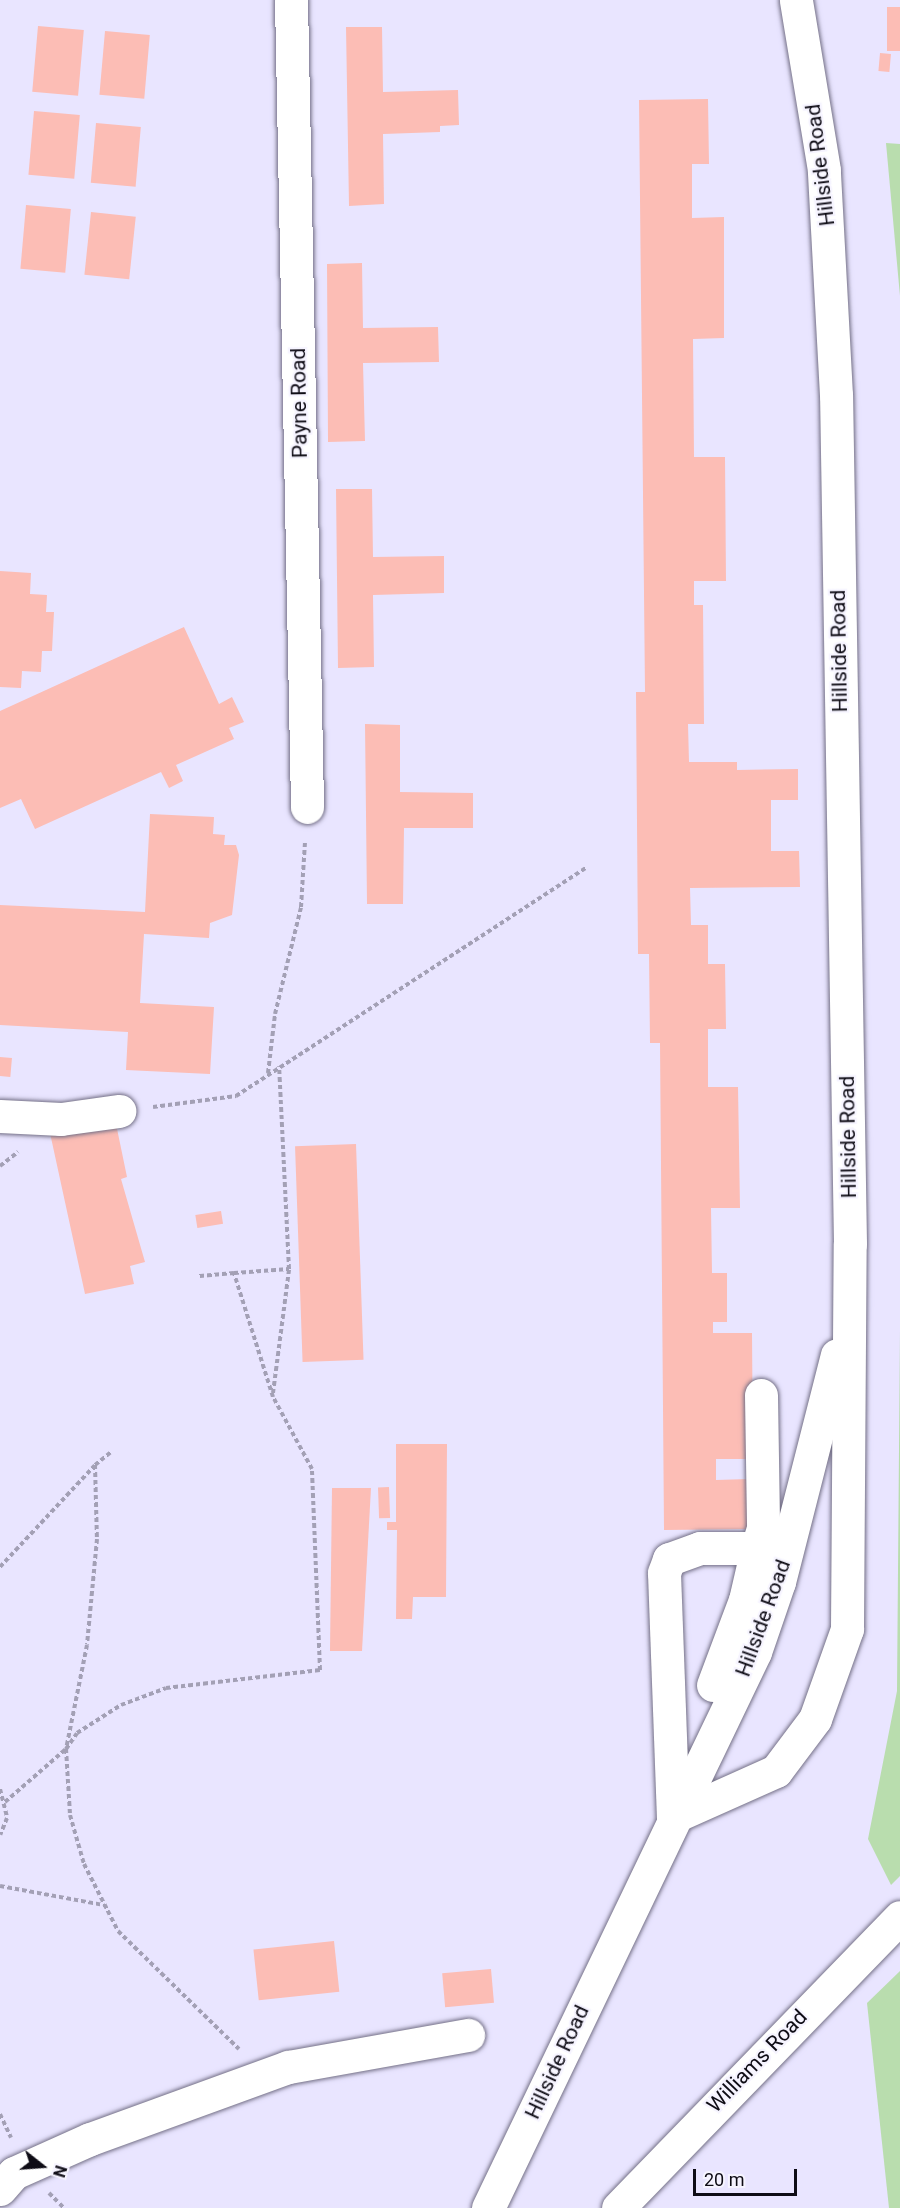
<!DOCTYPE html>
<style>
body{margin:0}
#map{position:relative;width:900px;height:2208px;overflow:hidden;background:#e9e5ff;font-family:Roboto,sans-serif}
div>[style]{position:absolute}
.green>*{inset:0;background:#b9ddae}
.building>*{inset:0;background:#fcbdb5;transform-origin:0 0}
.path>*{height:4px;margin-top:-2px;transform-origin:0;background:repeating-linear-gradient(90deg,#a3a0b5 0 4.5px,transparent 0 7.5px)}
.roads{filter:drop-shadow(0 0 2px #747087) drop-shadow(0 0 2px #747087)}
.minor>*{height:33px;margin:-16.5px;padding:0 16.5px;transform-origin:16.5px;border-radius:16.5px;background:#fff}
span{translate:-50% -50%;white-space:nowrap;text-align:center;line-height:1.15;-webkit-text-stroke:4.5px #f6f4ff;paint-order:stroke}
.street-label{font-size:21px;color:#0e0c15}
.north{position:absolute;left:12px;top:2136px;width:60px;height:60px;-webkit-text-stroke:4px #f6f4ff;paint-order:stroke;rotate:107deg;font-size:16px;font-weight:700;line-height:24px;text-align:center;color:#0e0c15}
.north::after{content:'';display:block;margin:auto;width:21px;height:27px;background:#0e0c15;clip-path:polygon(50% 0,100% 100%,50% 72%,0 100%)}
.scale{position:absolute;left:693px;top:2169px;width:104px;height:27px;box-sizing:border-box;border:3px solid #0e0c15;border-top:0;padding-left:8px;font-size:18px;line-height:21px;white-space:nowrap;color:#0e0c15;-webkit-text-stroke:4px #f6f4ff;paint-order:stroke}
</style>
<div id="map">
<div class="green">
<div style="clip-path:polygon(886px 143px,900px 144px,900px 296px)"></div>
<div style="clip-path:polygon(900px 1328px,900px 1876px,891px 1885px,868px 1839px,897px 1691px)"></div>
<div style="clip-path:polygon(900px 1971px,900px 2208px,889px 2208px,867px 2003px)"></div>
</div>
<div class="building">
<div style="left:887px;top:7px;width:13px;height:44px"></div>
<div style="left:38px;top:26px;width:46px;height:66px;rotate:5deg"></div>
<div style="clip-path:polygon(346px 27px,382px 27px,383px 92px,458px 90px,459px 125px,440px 126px,440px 132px,383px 134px,384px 204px,349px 206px)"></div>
<div style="left:105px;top:31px;width:45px;height:64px;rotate:5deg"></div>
<div style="left:880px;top:53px;width:11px;height:18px;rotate:5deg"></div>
<div style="clip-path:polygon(708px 99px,709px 164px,692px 164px,692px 218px,724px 217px,724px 338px,693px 339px,694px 457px,725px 457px,726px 581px,694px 581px,694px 605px,703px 605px,704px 724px,688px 724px,689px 762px,737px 762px,737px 770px,798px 769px,798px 800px,771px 800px,771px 851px,799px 851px,800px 887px,690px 888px,691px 925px,708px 925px,708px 964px,725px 964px,726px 1029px,708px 1029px,708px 1087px,738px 1087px,740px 1208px,711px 1208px,712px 1273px,727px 1273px,727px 1322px,713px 1322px,713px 1333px,752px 1333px,753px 1459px,716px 1459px,716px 1480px,749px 1479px,750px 1529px,664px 1530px,660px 1043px,650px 1043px,649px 954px,638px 954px,636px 692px,645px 692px,639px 100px)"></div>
<div style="left:34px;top:111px;width:46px;height:64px;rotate:5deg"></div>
<div style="left:96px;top:123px;width:45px;height:60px;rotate:5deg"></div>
<div style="left:26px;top:205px;width:45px;height:64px;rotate:5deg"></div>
<div style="left:91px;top:212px;width:45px;height:63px;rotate:6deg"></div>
<div style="clip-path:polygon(362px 263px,363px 328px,438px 327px,439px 362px,363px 363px,365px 441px,328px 442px,327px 264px)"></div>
<div style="clip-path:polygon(336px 489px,372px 489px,373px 557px,444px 556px,444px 593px,373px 595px,374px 667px,338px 668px)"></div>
<div style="clip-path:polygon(0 571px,31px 573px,30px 594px,47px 595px,46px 612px,54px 612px,52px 651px,42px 651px,41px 672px,22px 671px,21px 688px,0 687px)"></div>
<div style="clip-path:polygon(184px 627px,219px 704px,232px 697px,244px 722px,229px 728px,234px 739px,176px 765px,183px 781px,169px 788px,161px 772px,35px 829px,21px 799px,0 808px,0 711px)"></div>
<div style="clip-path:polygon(365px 724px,400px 725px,400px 792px,473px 793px,473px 828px,404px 828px,403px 904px,367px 904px)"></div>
<div style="clip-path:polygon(150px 814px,214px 817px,213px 834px,225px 835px,224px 845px,236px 845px,239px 855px,232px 915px,210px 923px,209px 938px,144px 934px,140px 1003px,214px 1007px,210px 1074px,126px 1070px,128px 1032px,0 1025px,0 905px,145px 912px)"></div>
<div style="left:0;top:1057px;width:12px;height:19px;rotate:5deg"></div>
<div style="clip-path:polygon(115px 1119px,127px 1177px,121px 1179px,145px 1262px,130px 1266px,134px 1284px,85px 1294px,50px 1133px)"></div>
<div style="left:356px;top:1144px;width:216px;height:61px;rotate:88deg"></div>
<div style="left:221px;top:1211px;width:13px;height:26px;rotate:81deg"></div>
<div style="clip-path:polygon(396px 1444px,447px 1444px,446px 1597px,413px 1597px,412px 1619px,396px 1619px,397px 1530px,387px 1530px,387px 1522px,396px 1522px)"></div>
<div style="left:389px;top:1487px;width:31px;height:11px;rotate:88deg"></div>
<div style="clip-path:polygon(332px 1488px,371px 1488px,362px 1651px,330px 1651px)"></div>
<div style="left:334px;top:1941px;width:51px;height:81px;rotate:84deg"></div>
<div style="left:491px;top:1969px;width:34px;height:49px;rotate:85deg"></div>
</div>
<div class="path">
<div style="left:268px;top:1073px;width:59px;rotate:-83.2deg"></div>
<div style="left:275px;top:1014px;width:110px;rotate:-76.3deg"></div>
<div style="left:301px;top:907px;width:66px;rotate:-86.5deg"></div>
<div style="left:153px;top:1107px;width:84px;rotate:-7.5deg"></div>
<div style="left:236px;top:1096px;width:419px;rotate:-33.1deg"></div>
<div style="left:0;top:1166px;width:23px;rotate:-38deg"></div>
<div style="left:234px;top:1273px;width:55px;rotate:-4.2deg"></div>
<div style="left:273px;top:1393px;width:125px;rotate:-82.6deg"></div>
<div style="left:289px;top:1269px;width:203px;rotate:-92.8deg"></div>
<div style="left:95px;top:1465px;width:21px;rotate:-39deg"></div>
<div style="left:0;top:1567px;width:139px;rotate:-47deg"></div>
<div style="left:95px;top:1465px;width:74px;rotate:88.5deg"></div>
<div style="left:97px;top:1539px;width:106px;rotate:95.4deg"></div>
<div style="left:87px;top:1645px;width:106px;rotate:101.4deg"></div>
<div style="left:66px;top:1749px;width:66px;rotate:86.5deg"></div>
<div style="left:70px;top:1815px;width:51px;rotate:74.1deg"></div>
<div style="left:84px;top:1864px;width:75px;rotate:63.1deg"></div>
<div style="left:118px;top:1931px;width:169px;rotate:44.3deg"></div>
<div style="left:0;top:1789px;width:30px;rotate:76deg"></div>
<div style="left:7px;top:1818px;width:18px;rotate:112deg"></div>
<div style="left:5px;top:1802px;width:81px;rotate:-41deg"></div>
<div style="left:66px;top:1749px;width:19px;rotate:-55deg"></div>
<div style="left:77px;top:1733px;width:52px;rotate:-32.5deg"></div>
<div style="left:121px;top:1705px;width:48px;rotate:-20.7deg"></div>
<div style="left:166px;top:1688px;width:155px;rotate:-6.7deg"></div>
<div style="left:320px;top:1670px;width:201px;rotate:-92.3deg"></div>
<div style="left:312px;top:1469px;width:82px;rotate:-118.4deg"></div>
<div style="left:273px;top:1397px;width:130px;rotate:-107.5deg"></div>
<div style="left:234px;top:1273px;width:37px;rotate:175deg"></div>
<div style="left:0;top:1886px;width:106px;rotate:10.4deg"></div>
<div style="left:0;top:2114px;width:26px;rotate:65deg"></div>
<div style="left:49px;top:2193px;width:21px;rotate:45deg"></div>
</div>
<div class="roads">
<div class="minor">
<div style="left:291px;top:0;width:807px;rotate:88.86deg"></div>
<div style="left:0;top:1116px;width:61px;rotate:2.8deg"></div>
<div style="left:61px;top:1119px;width:59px;rotate:-7.9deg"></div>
<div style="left:761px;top:1395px;width:133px;rotate:89.1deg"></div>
<div style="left:763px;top:1528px;width:21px;rotate:107deg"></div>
<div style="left:757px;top:1548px;width:57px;rotate:180deg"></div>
<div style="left:700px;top:1548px;width:33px;rotate:160deg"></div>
<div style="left:669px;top:1559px;width:15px;rotate:110deg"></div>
<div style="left:664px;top:1573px;width:244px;rotate:87.9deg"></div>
<div style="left:673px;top:1817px;width:113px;rotate:-24.1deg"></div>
<div style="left:776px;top:1771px;width:65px;rotate:-53.1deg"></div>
<div style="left:815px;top:1719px;width:96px;rotate:-70.4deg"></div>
<div style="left:847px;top:1629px;width:385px;rotate:-89.6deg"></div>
<div style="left:850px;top:1244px;width:849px;rotate:-90.94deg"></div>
<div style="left:836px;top:395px;width:225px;rotate:-93.1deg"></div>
<div style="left:824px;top:170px;width:172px;rotate:-99.4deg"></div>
<div style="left:713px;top:1685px;width:91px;rotate:-69.4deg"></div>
<div style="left:745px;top:1600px;width:53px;rotate:-77deg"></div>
<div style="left:0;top:2189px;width:21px;rotate:-49deg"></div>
<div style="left:14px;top:2173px;width:83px;rotate:-24.1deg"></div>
<div style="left:90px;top:2139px;width:211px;rotate:-20deg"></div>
<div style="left:288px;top:2067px;width:183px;rotate:-10.1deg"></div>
<div style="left:488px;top:2208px;width:617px;rotate:-64.35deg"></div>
<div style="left:755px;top:1652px;width:74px;rotate:-71.1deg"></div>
<div style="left:779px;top:1582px;width:234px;rotate:-75.7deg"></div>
<div style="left:618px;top:2208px;width:405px;rotate:-45.9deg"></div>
</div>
</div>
<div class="street-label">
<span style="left:820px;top:165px;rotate:-97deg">Hillside Road</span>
<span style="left:299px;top:403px;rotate:-91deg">Payne Road</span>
<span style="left:839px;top:651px;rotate:-91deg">Hillside Road</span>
<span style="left:848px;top:1137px;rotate:-91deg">Hillside Road</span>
<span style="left:763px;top:1618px;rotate:-70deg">Hillside Road</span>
<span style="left:757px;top:2061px;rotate:-46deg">Williams Road</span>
<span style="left:557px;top:2062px;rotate:-65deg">Hillside Road</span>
</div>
<div class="north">N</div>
<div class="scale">20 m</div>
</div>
